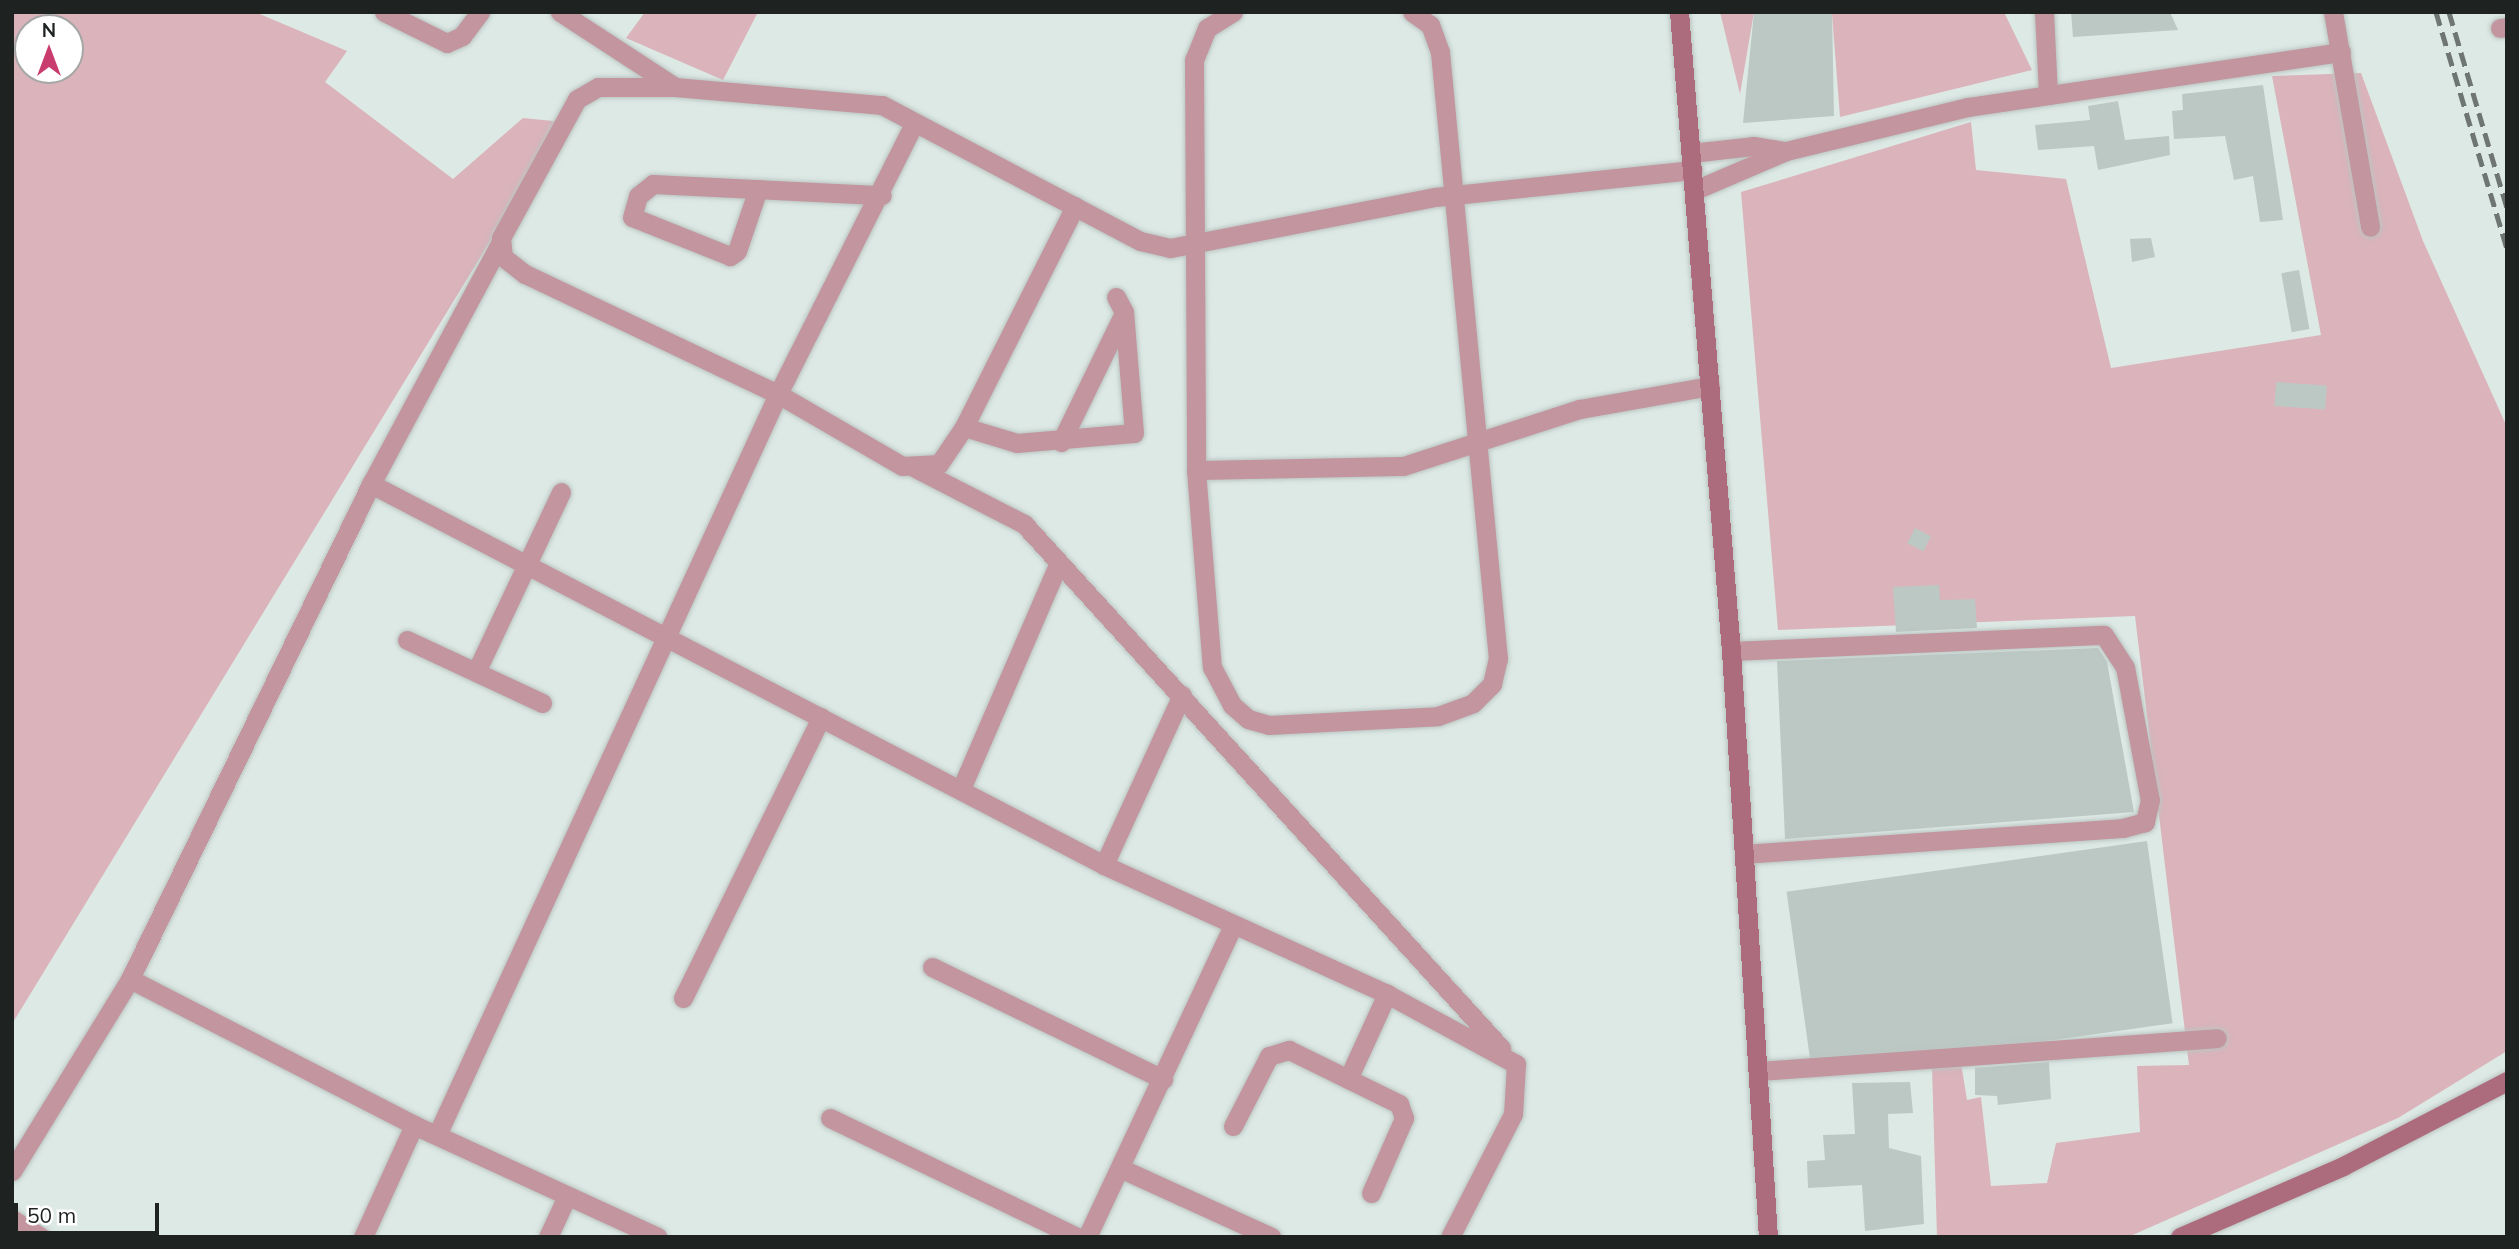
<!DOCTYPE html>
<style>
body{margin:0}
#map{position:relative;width:2519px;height:1249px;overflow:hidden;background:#dde9e5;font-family:Mulish,sans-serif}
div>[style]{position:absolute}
.green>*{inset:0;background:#dab3bb}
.building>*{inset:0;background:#bcc8c4;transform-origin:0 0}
.roads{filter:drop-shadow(0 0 2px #bbc5c2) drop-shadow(0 0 2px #bbc5c2)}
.minor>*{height:19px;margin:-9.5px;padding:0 9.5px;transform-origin:9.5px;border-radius:9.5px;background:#c2959f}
.secondary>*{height:19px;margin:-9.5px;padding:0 9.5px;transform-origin:9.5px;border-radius:9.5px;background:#ad6c7d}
.rail>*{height:5px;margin-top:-2.5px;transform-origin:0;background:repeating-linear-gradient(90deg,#6e7573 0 14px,transparent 0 21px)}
span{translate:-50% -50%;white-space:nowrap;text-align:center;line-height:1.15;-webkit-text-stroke:7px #fff;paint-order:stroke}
.frame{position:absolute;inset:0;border:14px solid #1e2221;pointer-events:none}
.north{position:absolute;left:14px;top:14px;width:70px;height:70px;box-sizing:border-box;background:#fff;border:2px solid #a5a7a6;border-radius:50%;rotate:0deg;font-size:19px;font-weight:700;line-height:28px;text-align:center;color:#1e2221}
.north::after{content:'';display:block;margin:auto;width:24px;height:32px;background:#c93d6e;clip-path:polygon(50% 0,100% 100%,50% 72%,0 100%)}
.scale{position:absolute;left:14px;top:1203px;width:145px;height:32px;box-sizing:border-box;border:4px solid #1e2221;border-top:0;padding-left:9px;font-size:21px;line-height:24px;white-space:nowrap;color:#1e2221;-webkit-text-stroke:5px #fff;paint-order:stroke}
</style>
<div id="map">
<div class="green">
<div style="clip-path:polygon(evenodd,12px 12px,255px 12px,347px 51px,325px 82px,453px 179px,523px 118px,563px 122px,12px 1024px,12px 12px,28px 28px,70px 28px,70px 70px,28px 70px,28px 28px)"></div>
<div style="clip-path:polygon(645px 12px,758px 12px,723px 80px,626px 38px)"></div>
<div style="clip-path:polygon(1720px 12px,1754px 12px,1740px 94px)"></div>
<div style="clip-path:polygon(1802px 12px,2004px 12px,2032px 70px,1840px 117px,1832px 14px)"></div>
<div style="clip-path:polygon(2361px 73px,2423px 241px,2507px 427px,2507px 1051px,2398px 1118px,2128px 1237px,1937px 1237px,1932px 1068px,1960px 1057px,1967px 1100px,1981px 1097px,1991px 1186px,2047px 1183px,2056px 1143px,2140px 1132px,2137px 1066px,2189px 1065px,2135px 616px,1778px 630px,1741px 192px,1971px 122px,1976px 170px,2066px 179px,2111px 368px,2321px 335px,2272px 76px)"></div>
</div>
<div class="building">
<div style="clip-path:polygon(1754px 12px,1832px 14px,1834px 116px,1743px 123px)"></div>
<div style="clip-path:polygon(2071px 12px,2170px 12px,2178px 30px,2073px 37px)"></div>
<div style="clip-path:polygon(2263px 85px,2283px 220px,2260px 222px,2253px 176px,2234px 180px,2225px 136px,2174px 139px,2172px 111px,2183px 110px,2182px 94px)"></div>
<div style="clip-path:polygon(2118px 101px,2125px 140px,2169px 136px,2170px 155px,2098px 170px,2094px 146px,2038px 150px,2035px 125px,2090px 120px,2088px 106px)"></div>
<div style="clip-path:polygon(2151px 238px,2155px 257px,2132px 262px,2130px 239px)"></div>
<div style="left:2299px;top:270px;width:60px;height:18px;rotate:80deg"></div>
<div style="left:2276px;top:382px;width:51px;height:24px;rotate:4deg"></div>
<div style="left:1915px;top:528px;width:18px;height:17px;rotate:27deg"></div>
<div style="clip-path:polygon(1939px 585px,1940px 600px,1975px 599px,1977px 628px,1896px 632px,1893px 587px)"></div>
<div style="clip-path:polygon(2098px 648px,2107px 662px,2134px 812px,1785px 839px,1777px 661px)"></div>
<div style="left:2147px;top:841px;width:184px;height:364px;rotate:82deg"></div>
<div style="clip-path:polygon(2049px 1062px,2051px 1099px,1998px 1105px,1997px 1096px,1975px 1095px,1975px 1068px)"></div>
<div style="clip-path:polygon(1910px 1082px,1913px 1113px,1888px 1114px,1889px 1148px,1921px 1156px,1924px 1224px,1865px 1231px,1862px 1185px,1808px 1188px,1807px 1161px,1825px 1160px,1823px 1135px,1855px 1134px,1852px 1083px)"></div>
</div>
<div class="roads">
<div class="minor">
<div style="left:384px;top:12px;width:70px;rotate:26.2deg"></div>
<div style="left:447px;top:43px;width:17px;rotate:-25deg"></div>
<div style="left:462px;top:36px;width:30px;rotate:-53deg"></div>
<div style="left:560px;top:12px;width:137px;rotate:33.1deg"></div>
<div style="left:675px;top:87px;width:208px;rotate:5deg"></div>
<div style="left:882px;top:105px;width:292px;rotate:27.8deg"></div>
<div style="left:1140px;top:241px;width:31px;rotate:13deg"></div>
<div style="left:1170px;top:248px;width:270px;rotate:-10.9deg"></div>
<div style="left:1435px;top:197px;width:259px;rotate:-6deg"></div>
<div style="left:1233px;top:12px;width:31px;rotate:148deg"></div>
<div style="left:1207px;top:28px;width:35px;rotate:112deg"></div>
<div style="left:1194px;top:60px;width:410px;rotate:89.7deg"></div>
<div style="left:1196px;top:470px;width:207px;rotate:-1.1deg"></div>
<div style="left:1403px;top:466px;width:186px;rotate:-17.9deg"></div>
<div style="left:1580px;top:409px;width:132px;rotate:-10deg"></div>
<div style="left:2044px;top:12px;width:83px;rotate:87.2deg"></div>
<div style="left:2333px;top:12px;width:218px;rotate:80.2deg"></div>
<div style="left:2500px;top:28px;width:7px;rotate:-8deg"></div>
<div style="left:674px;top:87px;width:76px;rotate:180deg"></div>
<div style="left:598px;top:87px;width:24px;rotate:150deg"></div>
<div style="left:577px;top:99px;width:158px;rotate:118.7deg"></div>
<div style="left:501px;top:238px;width:19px;rotate:84deg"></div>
<div style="left:503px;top:257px;width:28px;rotate:38deg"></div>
<div style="left:525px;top:274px;width:280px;rotate:25.4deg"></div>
<div style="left:778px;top:394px;width:143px;rotate:30.1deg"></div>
<div style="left:902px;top:466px;width:37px;rotate:-3deg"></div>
<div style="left:939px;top:464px;width:45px;rotate:-56deg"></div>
<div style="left:964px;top:427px;width:247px;rotate:-63.3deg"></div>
<div style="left:1691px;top:153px;width:62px;rotate:-6.4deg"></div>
<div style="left:1753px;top:146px;width:33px;rotate:9deg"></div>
<div style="left:758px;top:189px;width:65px;rotate:108.7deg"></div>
<div style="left:737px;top:251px;width:9px;rotate:144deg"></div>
<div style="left:730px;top:256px;width:105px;rotate:-158.3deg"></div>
<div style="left:632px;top:217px;width:22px;rotate:-74deg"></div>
<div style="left:638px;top:196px;width:19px;rotate:-39deg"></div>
<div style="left:653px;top:184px;width:229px;rotate:2.8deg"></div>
<div style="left:1695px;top:190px;width:99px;rotate:-23.2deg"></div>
<div style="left:1786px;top:151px;width:187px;rotate:-13.6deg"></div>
<div style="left:1968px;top:107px;width:377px;rotate:-8.4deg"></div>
<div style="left:964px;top:427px;width:55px;rotate:16.8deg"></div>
<div style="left:1017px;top:443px;width:117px;rotate:-4.9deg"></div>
<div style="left:1134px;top:433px;width:121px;rotate:-94.7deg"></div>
<div style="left:1124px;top:312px;width:17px;rotate:-118deg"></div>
<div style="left:1061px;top:442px;width:144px;rotate:-64deg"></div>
<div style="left:915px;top:468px;width:123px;rotate:27.2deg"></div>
<div style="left:1024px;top:524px;width:709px;rotate:47.69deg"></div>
<div style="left:1196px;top:470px;width:198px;rotate:85.4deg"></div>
<div style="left:1212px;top:667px;width:43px;rotate:62.2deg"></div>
<div style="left:1232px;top:705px;width:21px;rotate:41deg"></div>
<div style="left:1248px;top:719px;width:22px;rotate:16deg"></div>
<div style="left:1269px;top:725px;width:169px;rotate:-3deg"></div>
<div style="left:1438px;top:716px;width:37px;rotate:-20deg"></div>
<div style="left:1473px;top:703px;width:27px;rotate:-45deg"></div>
<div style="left:1492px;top:684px;width:26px;rotate:-77deg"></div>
<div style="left:1498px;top:659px;width:610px;rotate:-95.46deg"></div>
<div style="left:1440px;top:52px;width:29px;rotate:-110deg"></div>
<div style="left:1430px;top:25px;width:22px;rotate:-144deg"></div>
<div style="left:371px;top:484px;width:826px;rotate:27.46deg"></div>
<div style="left:1104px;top:865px;width:311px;rotate:24.5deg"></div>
<div style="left:1387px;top:994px;width:147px;rotate:28.5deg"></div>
<div style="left:1516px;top:1064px;width:50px;rotate:93.4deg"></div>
<div style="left:1513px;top:1114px;width:138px;rotate:117.1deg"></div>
<div style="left:407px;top:640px;width:149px;rotate:25deg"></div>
<div style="left:1731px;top:651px;width:373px;rotate:-2.5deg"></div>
<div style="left:2104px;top:635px;width:38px;rotate:57deg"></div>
<div style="left:2125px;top:667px;width:135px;rotate:79.4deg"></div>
<div style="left:2150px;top:800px;width:23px;rotate:103deg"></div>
<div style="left:2145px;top:822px;width:23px;rotate:165deg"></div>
<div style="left:2123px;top:828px;width:379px;rotate:176.1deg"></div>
<div style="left:476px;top:672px;width:199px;rotate:-64.7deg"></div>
<div style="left:961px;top:789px;width:244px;rotate:-66.6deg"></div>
<div style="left:1104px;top:865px;width:187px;rotate:-65.4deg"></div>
<div style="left:932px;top:967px;width:257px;rotate:25.9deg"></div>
<div style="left:130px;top:979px;width:319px;rotate:27.2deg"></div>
<div style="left:414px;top:1125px;width:268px;rotate:24.7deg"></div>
<div style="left:683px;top:998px;width:313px;rotate:-63.8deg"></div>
<div style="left:1758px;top:1071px;width:460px;rotate:-4.1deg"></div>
<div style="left:1348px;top:1079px;width:94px;rotate:-65.4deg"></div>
<div style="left:830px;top:1118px;width:274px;rotate:25.7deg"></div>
<div style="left:1233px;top:1126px;width:79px;rotate:-62.8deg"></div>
<div style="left:1269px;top:1056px;width:21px;rotate:-17deg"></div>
<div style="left:1289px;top:1050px;width:123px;rotate:26.1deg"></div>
<div style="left:1399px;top:1104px;width:15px;rotate:70deg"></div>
<div style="left:1404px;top:1118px;width:82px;rotate:113.7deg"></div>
<div style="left:437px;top:1135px;width:816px;rotate:-65.29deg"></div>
<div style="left:778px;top:394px;width:302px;rotate:-63.3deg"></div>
<div style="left:1122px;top:1169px;width:164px;rotate:24.5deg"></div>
<div style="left:12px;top:1171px;width:225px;rotate:-58.4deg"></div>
<div style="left:130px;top:979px;width:551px;rotate:-64.04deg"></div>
<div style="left:371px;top:484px;width:273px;rotate:-61.8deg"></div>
<div style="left:12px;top:1219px;width:34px;rotate:32deg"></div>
<div style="left:363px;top:1237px;width:123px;rotate:-65.5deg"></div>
<div style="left:548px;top:1237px;width:45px;rotate:-65.1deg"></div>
<div style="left:1087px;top:1237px;width:344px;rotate:-64.9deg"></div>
</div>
<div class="secondary">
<div style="left:1679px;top:12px;width:641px;rotate:85.35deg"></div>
<div style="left:1731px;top:651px;width:587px;rotate:86.39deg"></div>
<div style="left:2180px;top:1237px;width:178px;rotate:-23.5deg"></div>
<div style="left:2343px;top:1166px;width:185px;rotate:-27.4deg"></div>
</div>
</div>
<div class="rail">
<div style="left:2436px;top:12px;width:247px;rotate:73.3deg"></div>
<div style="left:2449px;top:12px;width:204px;rotate:73.5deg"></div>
</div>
<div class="frame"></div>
<div class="north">N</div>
<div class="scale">50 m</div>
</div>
